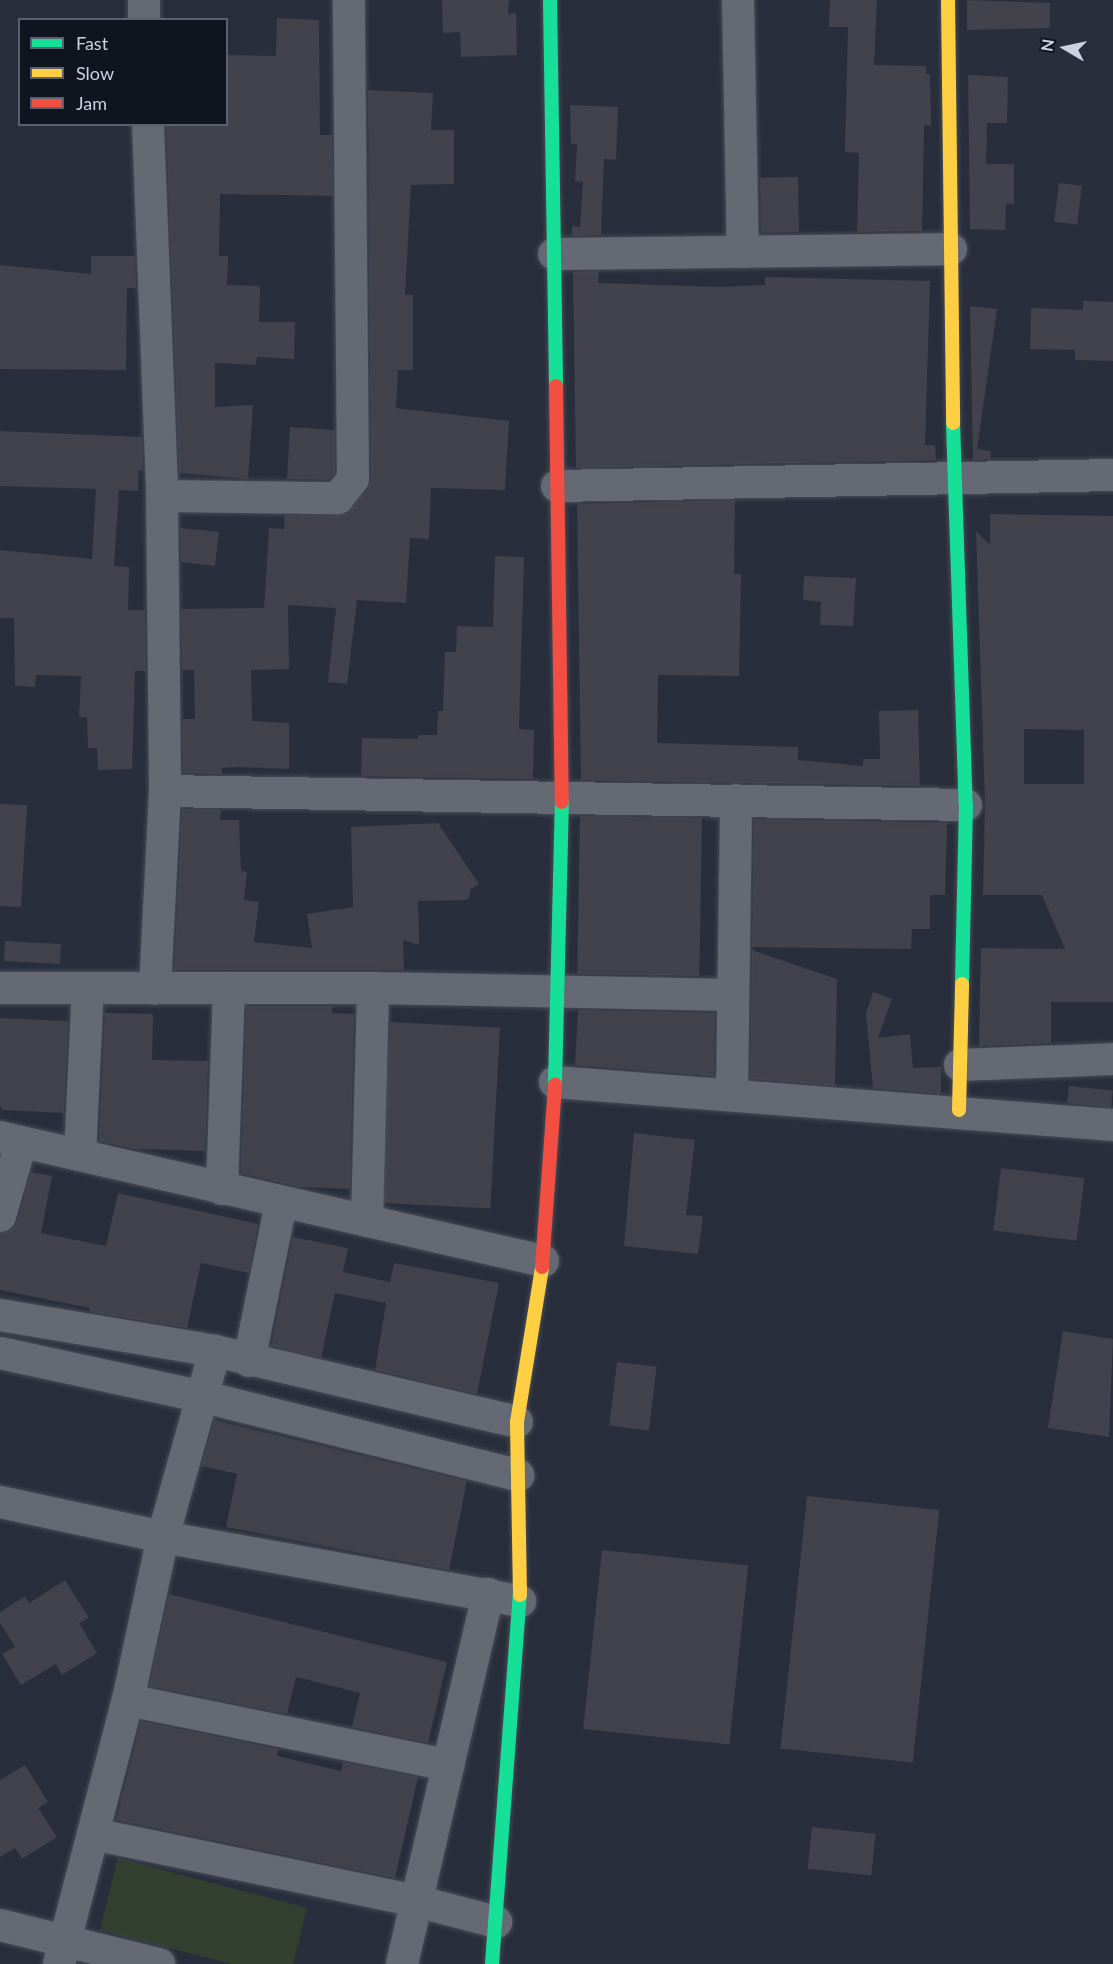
<!DOCTYPE html>
<style>
body{margin:0}
#map{position:relative;width:1113px;height:1964px;overflow:hidden;background:#282e3b;font-family:Lato,sans-serif}
div>[style]{position:absolute}
.green>*{inset:0;background:#334030}
.building>*{inset:0;background:#41424c;transform-origin:0 0}
.roads{filter:drop-shadow(0 0 2px #474b57) drop-shadow(0 0 2px #474b57)}
.street>*{height:32px;margin:-16px;padding:0 16px;transform-origin:16px;border-radius:16px;background:#646973}
.fast>*{height:14px;margin:-7px;padding:0 7px;transform-origin:7px;border-radius:7px;background:#16e098}
.slow>*{height:14px;margin:-7px;padding:0 7px;transform-origin:7px;border-radius:7px;background:#ffcf43}
.jam>*{height:14px;margin:-7px;padding:0 7px;transform-origin:7px;border-radius:7px;background:#f24e42}
span{translate:-50% -50%;white-space:nowrap;text-align:center;line-height:1.15;-webkit-text-stroke:4.5px #0f141f;paint-order:stroke}
.legend{position:absolute;left:18px;top:18px;width:210px;height:108px;box-sizing:border-box;background:#0f141f;border:2px solid #5a606d;margin:0;padding:8px 10px;list-style:none;font-size:18px;color:#cad1e1}
.legend li{display:flex;align-items:center;gap:12px;height:30px}
.legend b{width:30px;border:2px solid #5a606d}
.north{position:absolute;left:1035px;top:18px;width:60px;height:60px;-webkit-text-stroke:4px #0f141f;paint-order:stroke;rotate:279deg;font-size:16px;font-weight:700;line-height:24px;text-align:center;color:#cad1e1}
.north::after{content:'';display:block;margin:auto;width:21px;height:27px;background:#cad1e1;clip-path:polygon(50% 0,100% 100%,50% 72%,0 100%)}
</style>
<div id="map">
<div class="green">
<div style="clip-path:polygon(118px 1858px,307px 1908px,293px 1964px,232px 1964px,100px 1930px)"></div>
</div>
<div class="building">
<div style="clip-path:polygon(442px 0,509px 0,508px 14px,516px 13px,517px 55px,461px 57px,460px 32px,443px 33px)"></div>
<div style="clip-path:polygon(830px 0,877px 0,874px 65px,926px 66px,926px 74px,930px 74px,931px 126px,924px 125px,922px 231px,857px 232px,859px 153px,845px 152px,848px 27px,829px 27px)"></div>
<div style="clip-path:polygon(967px 0,1050px 3px,1050px 28px,967px 30px)"></div>
<div style="clip-path:polygon(277px 18px,319px 20px,320px 135px,332px 135px,333px 196px,220px 194px,219px 256px,228px 256px,227px 285px,260px 286px,259px 322px,295px 322px,294px 359px,257px 357px,256px 365px,215px 363px,215px 407px,253px 405px,248px 479px,179px 473px,166px 124px,226px 124px,226px 55px,276px 56px)"></div>
<div style="clip-path:polygon(968px 75px,1008px 77px,1007px 123px,987px 123px,986px 164px,1014px 164px,1014px 204px,1006px 204px,1005px 230px,970px 229px)"></div>
<div style="clip-path:polygon(368px 90px,433px 93px,431px 130px,454px 130px,454px 184px,411px 185px,405px 295px,413px 295px,413px 370px,398px 370px,396px 408px,509px 421px,505px 490px,431px 488px,429px 539px,410px 538px,406px 603px,357px 600px,347px 684px,328px 682px,336px 608px,288px 605px,289px 669px,251px 670px,252px 721px,289px 723px,289px 769px,239px 767px,222px 768px,222px 774px,183px 773px,182px 719px,195px 719px,194px 670px,182px 670px,181px 609px,264px 608px,269px 528px,284px 529px,285px 515px,345px 514px,367px 490px,371px 480px)"></div>
<div style="clip-path:polygon(570px 105px,618px 107px,616px 160px,604px 159px,601px 235px,572px 236px,572px 226px,580px 227px,583px 182px,575px 181px,577px 144px,571px 144px)"></div>
<div style="left:798px;top:177px;width:55px;height:38px;rotate:89deg"></div>
<div style="left:1059px;top:183px;width:23px;height:39px;rotate:7deg"></div>
<div style="clip-path:polygon(91px 256px,135px 256px,136px 288px,127px 288px,126px 370px,0 369px,0 265px,91px 274px)"></div>
<div style="clip-path:polygon(599px 271px,598px 283px,720px 287px,765px 285px,765px 277px,930px 281px,925px 445px,935px 445px,936px 460px,576px 468px,573px 272px)"></div>
<div style="clip-path:polygon(1083px 301px,1113px 302px,1113px 361px,1075px 360px,1075px 350px,1030px 349px,1031px 308px,1083px 310px)"></div>
<div style="clip-path:polygon(970px 306px,997px 309px,977px 449px,991px 451px,990px 459px,973px 460px)"></div>
<div style="clip-path:polygon(290px 427px,335px 430px,335px 473px,329px 480px,287px 479px)"></div>
<div style="clip-path:polygon(0 431px,142px 437px,143px 471px,139px 470px,138px 491px,119px 490px,114px 566px,129px 567px,128px 610px,145px 610px,146px 671px,135px 671px,132px 769px,98px 770px,97px 748px,88px 748px,87px 717px,79px 717px,81px 676px,36px 675px,35px 687px,15px 686px,14px 618px,0 618px,0 550px,92px 559px,96px 489px,0 486px)"></div>
<div style="clip-path:polygon(735px 500px,734px 574px,741px 574px,739px 676px,658px 675px,657px 743px,798px 747px,798px 760px,863px 766px,863px 759px,880px 759px,879px 711px,918px 710px,920px 786px,581px 780px,577px 504px)"></div>
<div style="clip-path:polygon(evenodd,990px 514px,1113px 516px,1113px 1002px,1051px 1002px,1051px 1043px,979px 1046px,981px 948px,1065px 949px,1042px 895px,983px 895px,985px 804px,976px 531px,990px 545px,990px 514px,1024px 729px,1084px 730px,1084px 784px,1024px 784px,1024px 729px)"></div>
<div style="clip-path:polygon(180px 528px,219px 532px,215px 566px,181px 562px)"></div>
<div style="clip-path:polygon(495px 556px,524px 557px,519px 729px,534px 730px,533px 779px,361px 776px,362px 738px,418px 739px,418px 735px,437px 735px,438px 711px,443px 711px,445px 652px,456px 652px,457px 626px,493px 627px)"></div>
<div style="clip-path:polygon(804px 576px,856px 578px,853px 626px,820px 625px,821px 602px,803px 600px)"></div>
<div style="clip-path:polygon(0 804px,27px 805px,21px 907px,0 906px)"></div>
<div style="clip-path:polygon(182px 809px,221px 810px,220px 820px,239px 820px,241px 871px,247px 872px,244px 900px,259px 902px,254px 942px,312px 948px,307px 914px,353px 907px,351px 827px,438px 823px,479px 884px,471px 889px,468px 900px,418px 901px,419px 945px,403px 940px,404px 970px,174px 970px)"></div>
<div style="left:580px;top:816px;width:122px;height:158px;rotate:1deg"></div>
<div style="clip-path:polygon(754px 819px,947px 823px,945px 895px,930px 895px,930px 929px,912px 929px,911px 949px,752px 947px)"></div>
<div style="left:5px;top:941px;width:56px;height:20px;rotate:3deg"></div>
<div style="clip-path:polygon(752px 950px,837px 979px,835px 1086px,750px 1079px)"></div>
<div style="clip-path:polygon(873px 992px,892px 999px,878px 1038px,910px 1034px,913px 1068px,941px 1067px,941px 1094px,873px 1088px,866px 1013px)"></div>
<div style="clip-path:polygon(246px 1006px,333px 1006px,332px 1013px,354px 1014px,350px 1189px,299px 1187px,241px 1173px)"></div>
<div style="clip-path:polygon(578px 1010px,715px 1013px,714px 1076px,575px 1065px)"></div>
<div style="clip-path:polygon(105px 1013px,153px 1014px,152px 1060px,208px 1061px,205px 1151px,135px 1149px,99px 1141px)"></div>
<div style="clip-path:polygon(0 1018px,68px 1021px,64px 1113px,3px 1110px,0 1106px)"></div>
<div style="left:390px;top:1022px;width:110px;height:181px;rotate:3deg"></div>
<div style="left:1069px;top:1086px;width:44px;height:17px;rotate:6deg"></div>
<div style="clip-path:polygon(634px 1133px,695px 1140px,686px 1215px,703px 1216px,698px 1254px,624px 1246px)"></div>
<div style="left:1001px;top:1168px;width:84px;height:63px;rotate:7deg"></div>
<div style="clip-path:polygon(31px 1172px,52px 1176px,41px 1233px,106px 1246px,118px 1193px,258px 1224px,249px 1273px,201px 1263px,187px 1328px,90px 1312px,90px 1308px,0 1290px,0 1233px,12px 1229px,17px 1222px)"></div>
<div style="clip-path:polygon(293px 1237px,348px 1248px,343px 1272px,390px 1282px,394px 1263px,499px 1283px,477px 1394px,375px 1370px,386px 1303px,335px 1293px,321px 1358px,271px 1346px)"></div>
<div style="clip-path:polygon(1063px 1331px,1113px 1339px,1109px 1437px,1048px 1428px)"></div>
<div style="left:617px;top:1362px;width:40px;height:64px;rotate:7deg"></div>
<div style="clip-path:polygon(214px 1420px,467px 1481px,449px 1570px,226px 1527px,237px 1474px,201px 1466px)"></div>
<div style="left:807px;top:1496px;width:133px;height:254px;rotate:6deg"></div>
<div style="left:602px;top:1550px;width:147px;height:180px;rotate:6deg"></div>
<div style="clip-path:polygon(65px 1580px,89px 1618px,79px 1623px,97px 1653px,62px 1675px,56px 1664px,21px 1685px,2px 1654px,15px 1647px,0 1623px,0 1612px,25px 1596px,29px 1603px)"></div>
<div style="clip-path:polygon(169px 1594px,447px 1662px,428px 1743px,352px 1727px,360px 1693px,296px 1677px,287px 1714px,149px 1686px)"></div>
<div style="clip-path:polygon(141px 1721px,278px 1749px,277px 1756px,341px 1771px,343px 1762px,418px 1777px,395px 1878px,116px 1820px)"></div>
<div style="clip-path:polygon(25px 1765px,48px 1802px,38px 1808px,57px 1837px,22px 1859px,15px 1848px,0 1857px,0 1780px)"></div>
<div style="left:812px;top:1827px;width:64px;height:42px;rotate:6deg"></div>
</div>
<div class="roads">
<div class="street">
<div style="left:144px;top:0;width:20px;rotate:90deg"></div>
<div style="left:738px;top:0;width:252px;rotate:88.9deg"></div>
<div style="left:148px;top:124px;width:372px;rotate:87.8deg"></div>
<div style="left:162px;top:496px;width:295px;rotate:89.4deg"></div>
<div style="left:165px;top:791px;width:198px;rotate:92.9deg"></div>
<div style="left:554px;top:254px;width:397px;rotate:-0.7deg"></div>
<div style="left:557px;top:486px;width:556px;rotate:-1.13deg"></div>
<div style="left:162px;top:496px;width:176px;rotate:0.7deg"></div>
<div style="left:338px;top:498px;width:24px;rotate:-52deg"></div>
<div style="left:353px;top:479px;width:479px;rotate:-90.5deg"></div>
<div style="left:165px;top:791px;width:801px;rotate:1deg"></div>
<div style="left:0;top:988px;width:373px"></div>
<div style="left:373px;top:988px;width:360px;rotate:1.1deg"></div>
<div style="left:960px;top:1065px;width:153px;rotate:-2.2deg"></div>
<div style="left:555px;top:1082px;width:560px;rotate:4.41deg"></div>
<div style="left:732px;top:1094px;width:294px;rotate:-89.2deg"></div>
<div style="left:0;top:1137px;width:557px;rotate:12.86deg"></div>
<div style="left:80px;top:1155px;width:167px;rotate:-87.3deg"></div>
<div style="left:222px;top:1189px;width:200px;rotate:-88deg"></div>
<div style="left:0;top:1216px;width:76px;rotate:-74deg"></div>
<div style="left:367px;top:1221px;width:233px;rotate:-88.5deg"></div>
<div style="left:0;top:1315px;width:218px;rotate:9.5deg"></div>
<div style="left:215px;top:1351px;width:310px;rotate:13.2deg"></div>
<div style="left:0;top:1353px;width:209px;rotate:12.2deg"></div>
<div style="left:204px;top:1397px;width:324px;rotate:14deg"></div>
<div style="left:249px;top:1361px;width:160px;rotate:-78.5deg"></div>
<div style="left:0;top:1502px;width:167px;rotate:12.1deg"></div>
<div style="left:163px;top:1537px;width:363px;rotate:10.2deg"></div>
<div style="left:128px;top:1700px;width:327px;rotate:11.5deg"></div>
<div style="left:93px;top:1834px;width:330px;rotate:11.7deg"></div>
<div style="left:416px;top:1901px;width:83px;rotate:14.7deg"></div>
<div style="left:0;top:1925px;width:164px;rotate:13.8deg"></div>
<div style="left:59px;top:1964px;width:273px;rotate:-75.4deg"></div>
<div style="left:128px;top:1700px;width:167px;rotate:-77.9deg"></div>
<div style="left:163px;top:1537px;width:193px;rotate:-74.4deg"></div>
<div style="left:402px;top:1964px;width:380px;rotate:-76.9deg"></div>
</div>
<div class="fast">
<div style="left:550px;top:0;width:386px;rotate:89.1deg"></div>
<div style="left:953px;top:423px;width:382px;rotate:88.1deg"></div>
<div style="left:966px;top:805px;width:179px;rotate:91.3deg"></div>
<div style="left:555px;top:1084px;width:282px;rotate:-88.6deg"></div>
<div style="left:492px;top:1964px;width:370px;rotate:-85.7deg"></div>
</div>
<div class="slow">
<div style="left:948px;top:0;width:423px;rotate:89.3deg"></div>
<div style="left:959px;top:1110px;width:126px;rotate:-88.6deg"></div>
<div style="left:520px;top:1595px;width:173px;rotate:-91deg"></div>
<div style="left:517px;top:1422px;width:157px;rotate:-80.8deg"></div>
</div>
<div class="jam">
<div style="left:556px;top:386px;width:416px;rotate:89.2deg"></div>
<div style="left:542px;top:1267px;width:183px;rotate:-85.9deg"></div>
</div>
</div>
<ul class="legend">
<li><b style="height:8px;background:#16e098"></b>Fast</li>
<li><b style="height:8px;background:#ffcf43"></b>Slow</li>
<li><b style="height:8px;background:#f24e42"></b>Jam</li>
</ul>
<div class="north">N</div>
</div>
